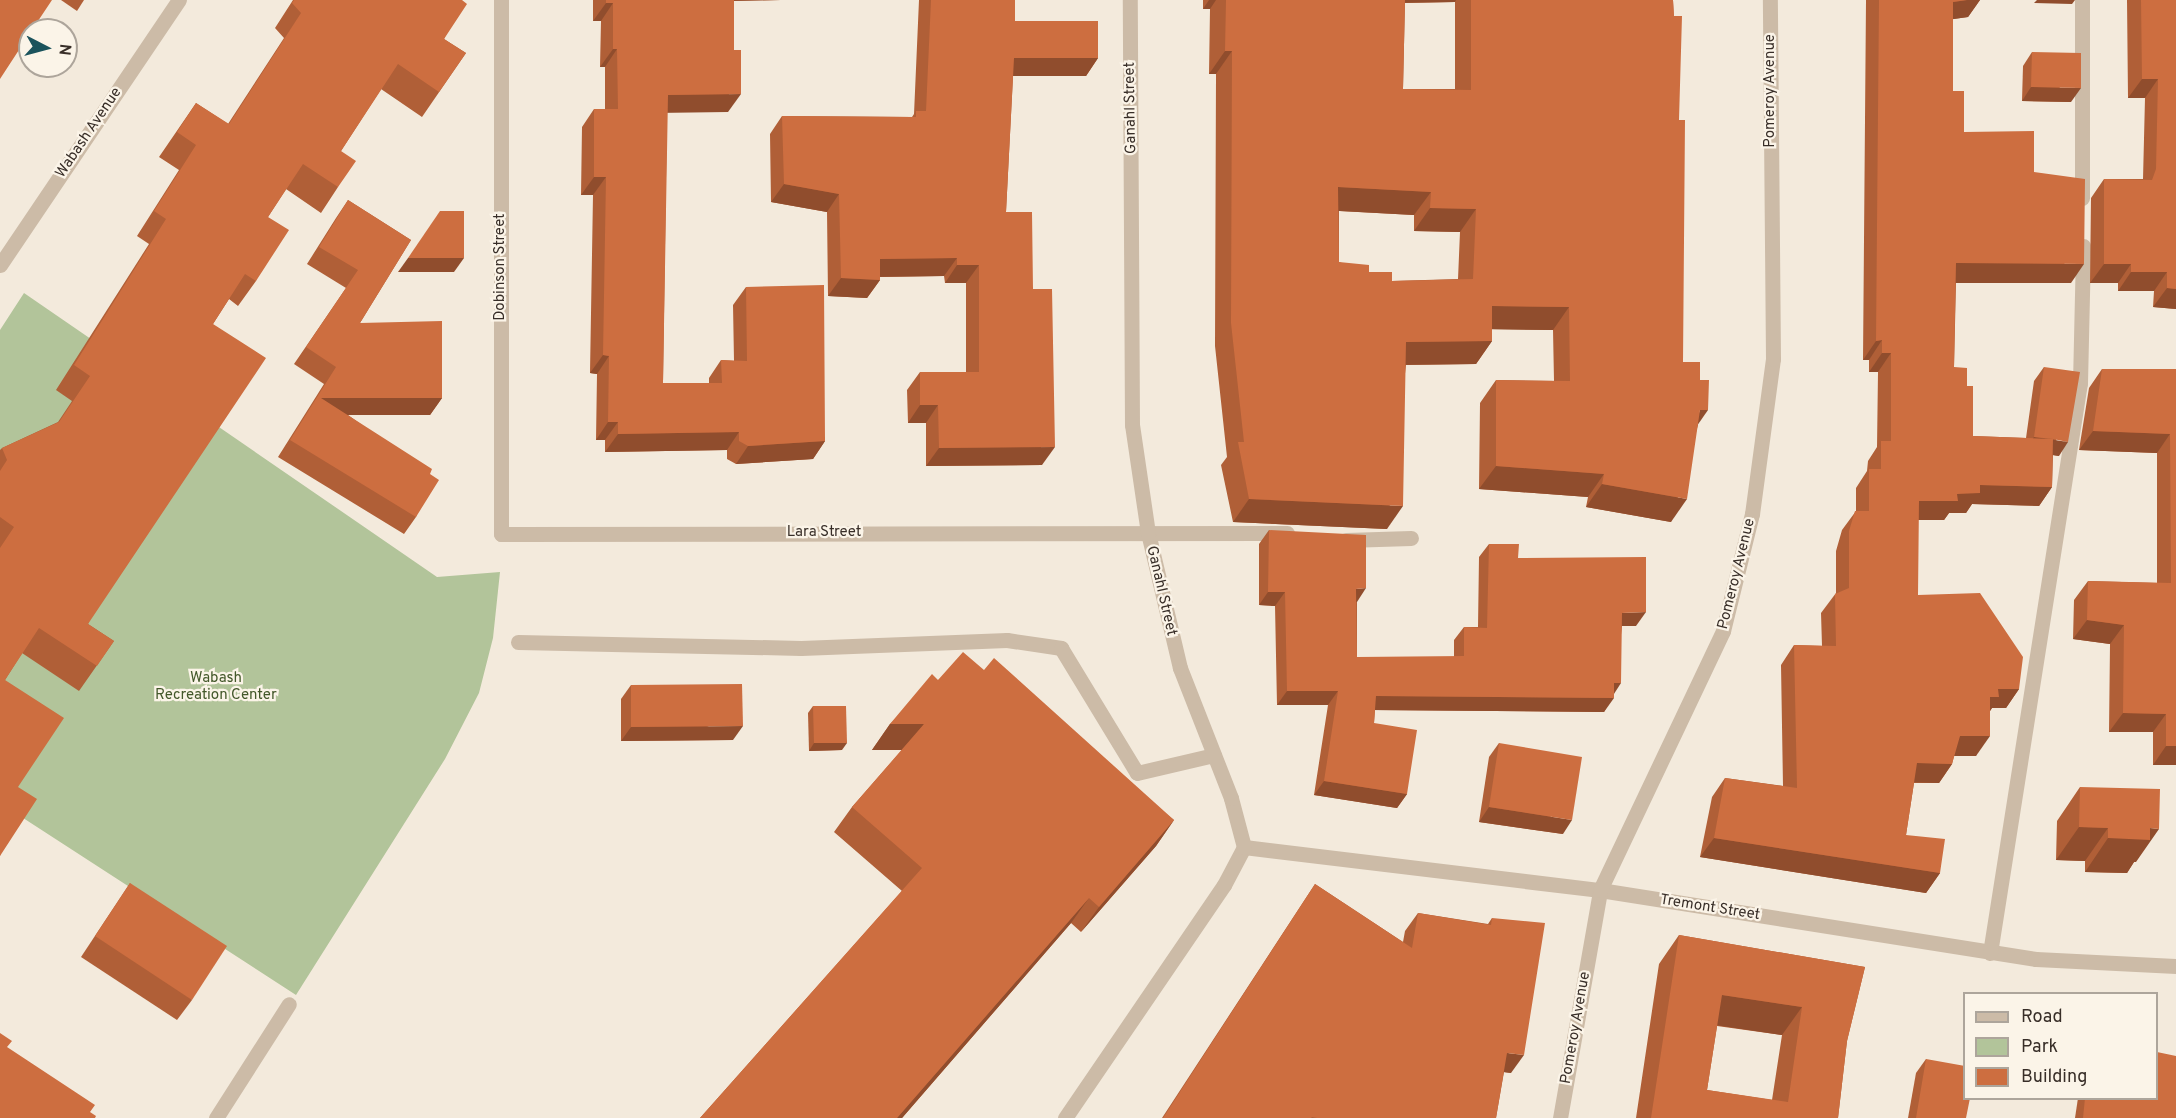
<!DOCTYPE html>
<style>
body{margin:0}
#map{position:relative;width:2176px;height:1118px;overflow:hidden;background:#f3eadc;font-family:Overpass,sans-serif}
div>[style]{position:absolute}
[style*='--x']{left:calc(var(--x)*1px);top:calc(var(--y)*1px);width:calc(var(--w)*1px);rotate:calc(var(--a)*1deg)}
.green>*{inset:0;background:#b2c49a}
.minor>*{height:15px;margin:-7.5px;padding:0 7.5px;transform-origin:7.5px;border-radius:7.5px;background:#ccbba7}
.wall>*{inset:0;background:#b05f37}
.shaded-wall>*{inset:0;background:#904d2d}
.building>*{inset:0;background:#cd6e40}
span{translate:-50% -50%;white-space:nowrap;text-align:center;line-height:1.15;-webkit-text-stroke:4.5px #fbf4e8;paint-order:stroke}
.street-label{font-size:15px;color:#382e28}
.park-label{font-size:15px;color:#43582a}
.legend{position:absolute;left:1963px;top:992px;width:195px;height:108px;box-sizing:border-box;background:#fbf4e8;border:2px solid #ada59b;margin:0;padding:8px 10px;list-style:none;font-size:18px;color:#382e28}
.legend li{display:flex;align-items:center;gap:12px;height:30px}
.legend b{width:30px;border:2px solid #ada59b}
.north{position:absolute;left:18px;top:18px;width:60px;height:60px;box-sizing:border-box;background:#fbf4e8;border:2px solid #ada59b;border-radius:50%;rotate:96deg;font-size:16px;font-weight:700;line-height:24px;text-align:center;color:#382e28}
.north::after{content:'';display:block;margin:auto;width:21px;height:27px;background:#1b535c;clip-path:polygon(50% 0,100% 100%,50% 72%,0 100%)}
</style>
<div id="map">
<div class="green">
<i style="clip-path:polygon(24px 293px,437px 577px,500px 572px,493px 638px,479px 693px,445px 759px,296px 995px,0 803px,0 330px)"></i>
</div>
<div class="minor">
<i style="--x:501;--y:0;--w:534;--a:90"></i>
<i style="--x:501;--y:534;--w:786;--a:-0.07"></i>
<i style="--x:2082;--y:0;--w:198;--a:90"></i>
<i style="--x:0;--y:265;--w:320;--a:-56"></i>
<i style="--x:1346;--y:540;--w:65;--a:-1.8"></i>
<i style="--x:518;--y:642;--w:283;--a:1.2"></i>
<i style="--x:801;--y:648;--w:206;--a:-2.2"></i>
<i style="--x:1007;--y:640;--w:55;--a:8.4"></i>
<i style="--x:1061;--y:648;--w:146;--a:58.7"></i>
<i style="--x:1137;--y:773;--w:79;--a:-13.2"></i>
<i style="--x:1244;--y:847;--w:359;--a:6.9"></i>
<i style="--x:1600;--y:890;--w:441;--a:9"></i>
<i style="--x:2036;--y:959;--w:140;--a:2.9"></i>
<i style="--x:1990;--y:953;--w:577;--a:-81.03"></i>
<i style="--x:2080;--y:383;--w:137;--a:-88.7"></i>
<i style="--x:216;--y:1118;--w:135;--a:-57.4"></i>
<i style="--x:1065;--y:1118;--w:282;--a:-55.7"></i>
<i style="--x:1224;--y:885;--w:43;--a:-62.2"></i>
<i style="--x:1244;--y:847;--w:51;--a:-104.9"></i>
<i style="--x:1231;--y:798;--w:140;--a:-111.4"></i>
<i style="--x:1180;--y:668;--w:139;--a:-103.3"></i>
<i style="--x:1148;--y:533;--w:109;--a:-98.4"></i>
<i style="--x:1132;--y:425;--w:425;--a:-90.3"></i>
<i style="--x:1560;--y:1118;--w:231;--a:-80"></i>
<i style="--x:1600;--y:890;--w:287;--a:-64.6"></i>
<i style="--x:1723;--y:631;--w:121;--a:-76.1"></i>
<i style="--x:1752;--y:514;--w:156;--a:-82.3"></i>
<i style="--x:1773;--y:359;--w:359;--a:-90.5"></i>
</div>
<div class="wall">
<i style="clip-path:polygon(61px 0,84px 0,77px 11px)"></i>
<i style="clip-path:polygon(293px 0,462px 0,444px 39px,466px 53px,422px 117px,381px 89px,341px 151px,338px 187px,321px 213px,286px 189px,268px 217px,256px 281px,238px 306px,229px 299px,213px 324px,88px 624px,114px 641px,79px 691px,22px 653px,5px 680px,18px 787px,0 856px,0 450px,2px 448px,58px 422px,72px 401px,56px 390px,149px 244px,137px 236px,179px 170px,159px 157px,196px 103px,228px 124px,284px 38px,275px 28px)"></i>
<i style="clip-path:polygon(593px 0,781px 0,734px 1px,728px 112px,667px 112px,663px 383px,709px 383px,709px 378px,721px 360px,734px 361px,733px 305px,746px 287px,825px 441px,813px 459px,736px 464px,727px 459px,727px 450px,605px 452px,605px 440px,596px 440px,597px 374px,590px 373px,593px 195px,581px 195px,582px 127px,594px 109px,605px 109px,605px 67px,600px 67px,601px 21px,593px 21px)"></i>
<i style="clip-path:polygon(919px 0,1015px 0,1015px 21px,1098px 58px,1086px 76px,1013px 76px,1006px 212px,1033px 289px,1042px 465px,926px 466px,926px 423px,908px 423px,907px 390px,920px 372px,966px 372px,966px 283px,945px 283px,944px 276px,880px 277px,880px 280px,867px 298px,828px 296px,827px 212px,771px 202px,770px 134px,782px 116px,912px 117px,914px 114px)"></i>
<i style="clip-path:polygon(evenodd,1203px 0,1673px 0,1679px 120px,1683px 362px,1698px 425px,1671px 522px,1586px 507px,1588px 497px,1479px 489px,1480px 403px,1496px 380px,1554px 381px,1553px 330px,1492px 329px,1492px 341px,1476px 364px,1406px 365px,1387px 529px,1233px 522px,1221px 465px,1227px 457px,1215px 346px,1216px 74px,1209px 74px,1210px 9px,1203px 9px,1203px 0,1455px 2px,1455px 89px,1403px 89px,1405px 3px,1455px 2px,1203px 0,1339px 211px,1414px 215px,1414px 231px,1460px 232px,1458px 279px,1392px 281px,1339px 262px,1339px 211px)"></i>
<i style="clip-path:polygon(1866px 0,1980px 0,1968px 17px,1953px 19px,1953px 91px,1964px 132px,2034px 172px,2071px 283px,1956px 283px,1954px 367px,1967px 386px,1973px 436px,2026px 438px,2034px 381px,2044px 367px,2059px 456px,2053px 455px,2052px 487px,2039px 506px,1972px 504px,1966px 513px,1949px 513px,1944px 520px,1918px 520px,1918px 595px,2019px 689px,2006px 708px,1992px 708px,1990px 711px,1976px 756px,1954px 756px,1952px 764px,1939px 783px,1914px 783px,1906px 835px,1940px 873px,1926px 893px,1700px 857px,1712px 797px,1725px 778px,1783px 786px,1781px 665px,1794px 645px,1822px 646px,1821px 613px,1836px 593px,1836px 551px,1842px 530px,1856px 511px,1856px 488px,1867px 471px,1868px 461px,1877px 447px,1878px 372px,1869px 372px,1869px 360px,1863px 360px)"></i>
<i style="clip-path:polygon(2127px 0,2176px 0,2176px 309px,2153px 307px,2154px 291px,2118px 291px,2118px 283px,2090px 283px,2091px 198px,2104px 179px,2143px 179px,2145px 98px,2128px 98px)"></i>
<i style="clip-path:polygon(2032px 52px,2071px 102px,2022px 101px,2023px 66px)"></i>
<i style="clip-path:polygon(348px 200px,411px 240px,360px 323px,442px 398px,430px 415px,348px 415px,430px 474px,416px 517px,404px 534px,278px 457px,324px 384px,294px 364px,346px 288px,307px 264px,336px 218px)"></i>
<i style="clip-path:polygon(2102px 369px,2176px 369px,2176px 765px,2153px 765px,2153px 732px,2109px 732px,2110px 644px,2073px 639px,2074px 600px,2088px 581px,2157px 583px,2157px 453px,2079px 450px,2089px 388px)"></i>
<i style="clip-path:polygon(1269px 530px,1357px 602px,1357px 657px,1454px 657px,1454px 640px,1464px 627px,1478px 627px,1479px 557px,1489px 544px,1518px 558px,1636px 626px,1622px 626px,1614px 694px,1604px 712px,1375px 710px,1374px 723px,1407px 794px,1397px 808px,1314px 795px,1328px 705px,1277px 705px,1275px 606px,1259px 605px,1259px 544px)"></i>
<i style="clip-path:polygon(984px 670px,1174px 820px,1156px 846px,1081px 932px,1071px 923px,902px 1118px,700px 1118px,902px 891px,834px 832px,852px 807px,902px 750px,872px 750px,890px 724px,938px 680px)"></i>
<i style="clip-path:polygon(631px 685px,733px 740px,621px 741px,621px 699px)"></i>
<i style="clip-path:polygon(813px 706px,842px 750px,809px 751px,808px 713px)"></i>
<i style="clip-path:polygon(1499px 743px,1563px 834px,1479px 822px,1489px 757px)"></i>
<i style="clip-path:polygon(2080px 787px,2136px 862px,2134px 862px,2127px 873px,2085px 872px,2085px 861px,2056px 860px,2057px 821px)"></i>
<i style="clip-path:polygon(130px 883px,192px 1000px,177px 1020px,81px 957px)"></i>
<i style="clip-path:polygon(1315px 884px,1403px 942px,1405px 931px,1418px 913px,1488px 924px,1492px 918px,1511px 1073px,1504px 1072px,1496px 1118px,1162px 1118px)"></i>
<i style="clip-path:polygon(evenodd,1679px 935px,1865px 967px,1847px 1041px,1838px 1118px,1636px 1118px,1659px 964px,1679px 935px,1717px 1026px,1782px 1035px,1772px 1100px,1707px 1090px,1717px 1026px)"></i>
<i style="clip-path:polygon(1926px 1059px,1966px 1118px,1908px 1118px,1916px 1073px)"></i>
<i style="clip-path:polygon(2078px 1098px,2157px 1098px,2176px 1118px,2075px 1118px)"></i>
</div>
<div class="shaded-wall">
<i style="clip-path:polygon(722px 0,781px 0,721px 1px)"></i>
<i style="clip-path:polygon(1209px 0,1216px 0,1210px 9px,1203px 9px)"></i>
<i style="clip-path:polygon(1395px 0,1456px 0,1455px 2px,1393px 3px)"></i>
<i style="clip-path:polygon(1967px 0,1980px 0,1968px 17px,1940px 21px,1953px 2px)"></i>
<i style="clip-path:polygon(2037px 0,2075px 0,2072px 4px,2034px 3px)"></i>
<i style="clip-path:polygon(606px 3px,613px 3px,601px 21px,593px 21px)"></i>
<i style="clip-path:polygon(613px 49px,617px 49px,605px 67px,600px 67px)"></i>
<i style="clip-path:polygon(1225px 51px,1232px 51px,1216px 74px,1209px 74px)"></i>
<i style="clip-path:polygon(1014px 58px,1098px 58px,1086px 76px,1002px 76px)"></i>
<i style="clip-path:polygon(2142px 79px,2158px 79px,2145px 98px,2128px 98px)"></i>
<i style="clip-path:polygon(2031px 87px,2081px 88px,2071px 102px,2022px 101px)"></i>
<i style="clip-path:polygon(741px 94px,728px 112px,655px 113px,668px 95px)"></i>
<i style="clip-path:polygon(594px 177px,606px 177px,593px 195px,581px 195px)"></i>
<i style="clip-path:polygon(784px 184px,839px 194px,827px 212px,771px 202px)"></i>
<i style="clip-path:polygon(1338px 187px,1431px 192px,1414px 215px,1322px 210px)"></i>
<i style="clip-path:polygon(1430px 208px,1476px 209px,1460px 232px,1414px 231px)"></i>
<i style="clip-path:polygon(408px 258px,464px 258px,454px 272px,398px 272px)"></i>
<i style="clip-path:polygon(957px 258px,944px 276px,867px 277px,880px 259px)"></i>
<i style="clip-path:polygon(1956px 263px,2084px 264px,2071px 283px,1943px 283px)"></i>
<i style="clip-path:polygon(2104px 264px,2131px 264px,2118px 283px,2090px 283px)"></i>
<i style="clip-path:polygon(957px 265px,979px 265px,966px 283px,945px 283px)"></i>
<i style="clip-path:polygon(2131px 272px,2167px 272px,2154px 291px,2118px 291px)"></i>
<i style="clip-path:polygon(841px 278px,880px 280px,867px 298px,828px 296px)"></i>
<i style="clip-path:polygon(2167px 288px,2176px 289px,2176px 309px,2153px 307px)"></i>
<i style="clip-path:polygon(1492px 306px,1569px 307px,1553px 330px,1475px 329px)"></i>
<i style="clip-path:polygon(1882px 340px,1869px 360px,1863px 360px,1876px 341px)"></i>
<i style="clip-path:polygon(1492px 341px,1476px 364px,1390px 365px,1406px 342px)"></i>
<i style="clip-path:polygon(1882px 353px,1891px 353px,1878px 372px,1869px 372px)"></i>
<i style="clip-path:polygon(603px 355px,609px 356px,597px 374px,590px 373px)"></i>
<i style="clip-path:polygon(321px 398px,442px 398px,430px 415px,309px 415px)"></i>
<i style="clip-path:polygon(920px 405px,938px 405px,926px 423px,908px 423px)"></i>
<i style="clip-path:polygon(1700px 410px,1708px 410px,1692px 433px)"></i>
<i style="clip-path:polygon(608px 422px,618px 422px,605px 440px,596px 440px)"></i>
<i style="clip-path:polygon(2093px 431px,2170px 434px,2157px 453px,2079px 450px)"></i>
<i style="clip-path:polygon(739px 432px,727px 450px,605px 452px,618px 434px)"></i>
<i style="clip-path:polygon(2034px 437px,2068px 442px,2059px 456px,2025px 451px)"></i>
<i style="clip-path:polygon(825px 441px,813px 459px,736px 464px,748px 446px)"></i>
<i style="clip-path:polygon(1055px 447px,1042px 465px,926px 466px,939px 448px)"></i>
<i style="clip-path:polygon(1496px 466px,1604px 474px,1588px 497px,1479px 489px)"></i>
<i style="clip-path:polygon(1602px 484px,1687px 499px,1671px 522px,1586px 507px)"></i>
<i style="clip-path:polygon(1980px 485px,2052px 487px,2039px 506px,1972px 504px,1966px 513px,1949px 513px,1944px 520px,1905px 520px,1919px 501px)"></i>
<i style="clip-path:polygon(1249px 499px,1403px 506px,1387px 529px,1233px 522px)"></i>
<i style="clip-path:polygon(1366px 588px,1357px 602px,1346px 602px,1356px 589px)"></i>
<i style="clip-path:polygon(1268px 592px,1285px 592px,1275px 606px,1259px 605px)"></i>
<i style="clip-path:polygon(1646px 612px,1636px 626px,1613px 626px,1622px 613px)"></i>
<i style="clip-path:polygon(2087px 620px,2124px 625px,2110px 644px,2073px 639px)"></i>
<i style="clip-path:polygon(1614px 683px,1621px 683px,1612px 697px)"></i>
<i style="clip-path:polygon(1998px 689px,2019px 689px,2006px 708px,1992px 708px,1986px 717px,1990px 697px)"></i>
<i style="clip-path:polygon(1287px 691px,1338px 691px,1328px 705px,1277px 705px)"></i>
<i style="clip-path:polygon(1376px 696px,1614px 698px,1604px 712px,1367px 710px)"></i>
<i style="clip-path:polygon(2123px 713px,2166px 714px,2153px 732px,2109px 732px)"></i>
<i style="clip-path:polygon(890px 724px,924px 724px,906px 750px,872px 750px)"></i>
<i style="clip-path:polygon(743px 726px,733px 740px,621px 741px,631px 727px)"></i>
<i style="clip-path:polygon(1960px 736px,1990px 736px,1976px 756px,1946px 756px)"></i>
<i style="clip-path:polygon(814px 743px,847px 743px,842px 750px,809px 751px)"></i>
<i style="clip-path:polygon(2166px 746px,2176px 746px,2176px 765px,2153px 765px)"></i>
<i style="clip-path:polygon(1917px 763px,1952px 764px,1939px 783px,1904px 782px)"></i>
<i style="clip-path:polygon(1324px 781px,1407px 794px,1397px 808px,1314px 795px)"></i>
<i style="clip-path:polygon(1489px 807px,1572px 820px,1563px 834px,1479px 822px)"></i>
<i style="clip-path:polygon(1174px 820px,1156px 846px,1081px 932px,1099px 907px)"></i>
<i style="clip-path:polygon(2079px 827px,2108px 828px,2085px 861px,2056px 860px)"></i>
<i style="clip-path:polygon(2150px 828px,2159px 829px,2136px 862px,2134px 862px,2127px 873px,2085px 872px,2108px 838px)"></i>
<i style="clip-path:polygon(1714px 838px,1940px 873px,1926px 893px,1700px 857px)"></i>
<i style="clip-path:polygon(1089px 898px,1071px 923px,902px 1118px,897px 1118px)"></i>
<i style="clip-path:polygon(1722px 995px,1802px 1007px,1782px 1035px,1702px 1023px)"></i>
<i style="clip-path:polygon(1507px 1053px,1524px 1055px,1511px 1073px,1495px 1071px)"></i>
</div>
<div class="building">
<i style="clip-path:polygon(0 0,52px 0,32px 30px,30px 30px,30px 33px,0 79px)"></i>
<i style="clip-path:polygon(294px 0,462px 0,467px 4px,444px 39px,466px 53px,439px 92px,398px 64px,341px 151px,356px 161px,338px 187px,303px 164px,268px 217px,289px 230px,256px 281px,245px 274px,213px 324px,266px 358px,88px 624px,114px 641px,97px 666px,39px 628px,5px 680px,64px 718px,18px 787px,37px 799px,0 856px,0 548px,14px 527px,0 517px,0 471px,7px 460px,2px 448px,59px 422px,90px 376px,74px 365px,166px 219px,154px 211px,196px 145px,177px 132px,196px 103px,229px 124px,301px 13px,292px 3px)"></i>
<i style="clip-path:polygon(606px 0,734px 0,734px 50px,741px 50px,741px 94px,668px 95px,663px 383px,722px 383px,721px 360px,747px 361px,746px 287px,824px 285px,825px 441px,748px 446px,739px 441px,739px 432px,618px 434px,618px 422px,608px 422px,609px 356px,603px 355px,606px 177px,594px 177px,594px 109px,618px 109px,617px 49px,613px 49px,613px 3px,606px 3px)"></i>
<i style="clip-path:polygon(931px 0,1015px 0,1015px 21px,1098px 21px,1098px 58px,1014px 58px,1006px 212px,1032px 212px,1033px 289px,1052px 289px,1055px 447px,939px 448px,938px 405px,920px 405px,920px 372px,979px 372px,979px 265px,957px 265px,957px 258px,880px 259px,880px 280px,841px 278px,839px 194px,784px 184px,782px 116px,916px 117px,916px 111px,926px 111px)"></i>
<i style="clip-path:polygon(evenodd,1226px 0,1405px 0,1403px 89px,1471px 90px,1471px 0,1673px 0,1674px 16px,1682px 16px,1679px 120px,1685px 120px,1683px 362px,1700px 362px,1700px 380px,1709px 380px,1708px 410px,1700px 410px,1687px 499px,1602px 484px,1604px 474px,1496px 466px,1496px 380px,1570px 381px,1569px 307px,1492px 306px,1492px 341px,1406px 342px,1403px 506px,1249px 499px,1238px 442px,1244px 442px,1231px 323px,1232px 51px,1225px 51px,1226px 0,1338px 187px,1431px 192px,1430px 208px,1476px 209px,1473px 279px,1392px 281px,1392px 272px,1369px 272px,1369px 265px,1339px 262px,1338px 187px)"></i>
<i style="clip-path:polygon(1879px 0,1967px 0,1953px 2px,1953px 91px,1964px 91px,1964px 132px,2034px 131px,2034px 172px,2085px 179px,2084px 264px,1956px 263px,1954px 367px,1967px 368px,1967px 386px,1973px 386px,1973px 436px,2053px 439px,2052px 487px,1980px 485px,1980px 493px,1957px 494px,1958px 501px,1919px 501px,1918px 595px,1980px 593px,2023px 657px,2019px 689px,1998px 689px,1999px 697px,1990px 697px,1990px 736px,1960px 736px,1952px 764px,1917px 763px,1906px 835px,1945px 839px,1940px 873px,1714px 838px,1725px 778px,1797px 788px,1794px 645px,1836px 646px,1835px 594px,1849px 588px,1849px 531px,1855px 511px,1869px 511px,1869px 469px,1881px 469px,1881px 441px,1891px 441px,1891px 353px,1882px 353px,1882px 340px,1876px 341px)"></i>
<i style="clip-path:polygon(2141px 0,2176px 0,2176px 289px,2167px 288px,2167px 272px,2131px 272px,2131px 264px,2104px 264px,2104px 179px,2152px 180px,2156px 169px,2158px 79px,2142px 79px)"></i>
<i style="clip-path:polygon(2032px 52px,2081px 53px,2081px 88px,2031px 87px)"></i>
<i style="clip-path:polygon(348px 200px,411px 240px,360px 323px,442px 321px,442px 398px,321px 398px,432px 469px,430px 474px,439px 480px,416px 517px,290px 440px,336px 367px,306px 347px,358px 270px,319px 247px)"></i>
<i style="clip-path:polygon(440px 211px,464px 211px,464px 258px,408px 258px)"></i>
<i style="clip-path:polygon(2044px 367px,2080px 372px,2068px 442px,2053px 439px,2034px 437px)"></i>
<i style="clip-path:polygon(2102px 369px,2176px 369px,2176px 746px,2166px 746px,2166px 714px,2123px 713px,2124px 625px,2087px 620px,2088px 581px,2171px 583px,2170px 434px,2093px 431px)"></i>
<i style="clip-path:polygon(1269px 530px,1366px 535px,1366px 588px,1356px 589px,1357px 657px,1464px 656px,1464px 627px,1487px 628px,1489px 544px,1519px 544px,1518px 558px,1646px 557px,1646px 612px,1622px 613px,1621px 683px,1614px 683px,1614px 698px,1376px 696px,1374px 723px,1417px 730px,1407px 794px,1324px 781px,1338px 691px,1287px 691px,1285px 592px,1268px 592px)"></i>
<i style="clip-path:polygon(963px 652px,984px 670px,994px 658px,1174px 820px,1099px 907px,1089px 898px,897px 1118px,700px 1118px,922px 868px,852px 807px,924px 724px,890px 724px,932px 674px,938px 680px)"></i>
<i style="clip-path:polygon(742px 684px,743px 726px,631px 727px,631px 685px)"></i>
<i style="clip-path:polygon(813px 706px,846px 706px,847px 743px,814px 743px)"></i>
<i style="clip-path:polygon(1499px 743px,1582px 757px,1572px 820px,1489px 807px)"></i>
<i style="clip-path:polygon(2080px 787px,2160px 789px,2159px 829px,2150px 828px,2150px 840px,2108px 838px,2108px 828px,2079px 827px)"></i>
<i style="clip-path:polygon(130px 883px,227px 946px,192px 1000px,95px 936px)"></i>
<i style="clip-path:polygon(1315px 884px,1412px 948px,1418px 913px,1491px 925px,1492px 918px,1545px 923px,1524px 1055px,1507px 1053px,1496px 1118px,1317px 1118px,1312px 1117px,1311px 1118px,1163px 1118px)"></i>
<i style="clip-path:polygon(evenodd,1679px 935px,1865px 967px,1847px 1041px,1838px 1118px,1651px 1118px,1679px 935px,1722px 995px,1802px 1007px,1788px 1102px,1707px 1090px,1722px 995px)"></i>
<i style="clip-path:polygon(0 1033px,12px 1041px,7px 1047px,95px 1105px,90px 1112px,96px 1116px,95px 1118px,0 1118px)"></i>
<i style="clip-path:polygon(2157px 1052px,2176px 1056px,2176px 1118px,2083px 1118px,2085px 1098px,2157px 1098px)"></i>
<i style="clip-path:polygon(1926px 1059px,1965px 1066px,1965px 1098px,1970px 1098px,1966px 1118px,1916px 1118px)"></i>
</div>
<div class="street-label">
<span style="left:1771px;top:91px;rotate:-90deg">Pomeroy Avenue</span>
<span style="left:1131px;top:108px;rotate:-91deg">Ganahl Street</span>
<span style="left:89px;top:133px;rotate:-56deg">Wabash Avenue</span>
<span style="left:501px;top:267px;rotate:-90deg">Dobinson Street</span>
<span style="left:824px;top:533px">Lara Street</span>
<span style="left:1737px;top:574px;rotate:-76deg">Pomeroy Avenue</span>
<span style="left:1161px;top:591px;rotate:77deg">Ganahl Street</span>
<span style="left:1710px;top:908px;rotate:9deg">Tremont Street</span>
<span style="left:1576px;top:1028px;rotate:-80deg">Pomeroy Avenue</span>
</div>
<div class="park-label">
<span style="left:216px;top:687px">Wabash<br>Recreation Center</span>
</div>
<ul class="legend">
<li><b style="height:8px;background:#ccbba7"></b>Road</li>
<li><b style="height:16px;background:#b2c49a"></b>Park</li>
<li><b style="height:16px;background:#cd6e40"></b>Building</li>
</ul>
<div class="north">N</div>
</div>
